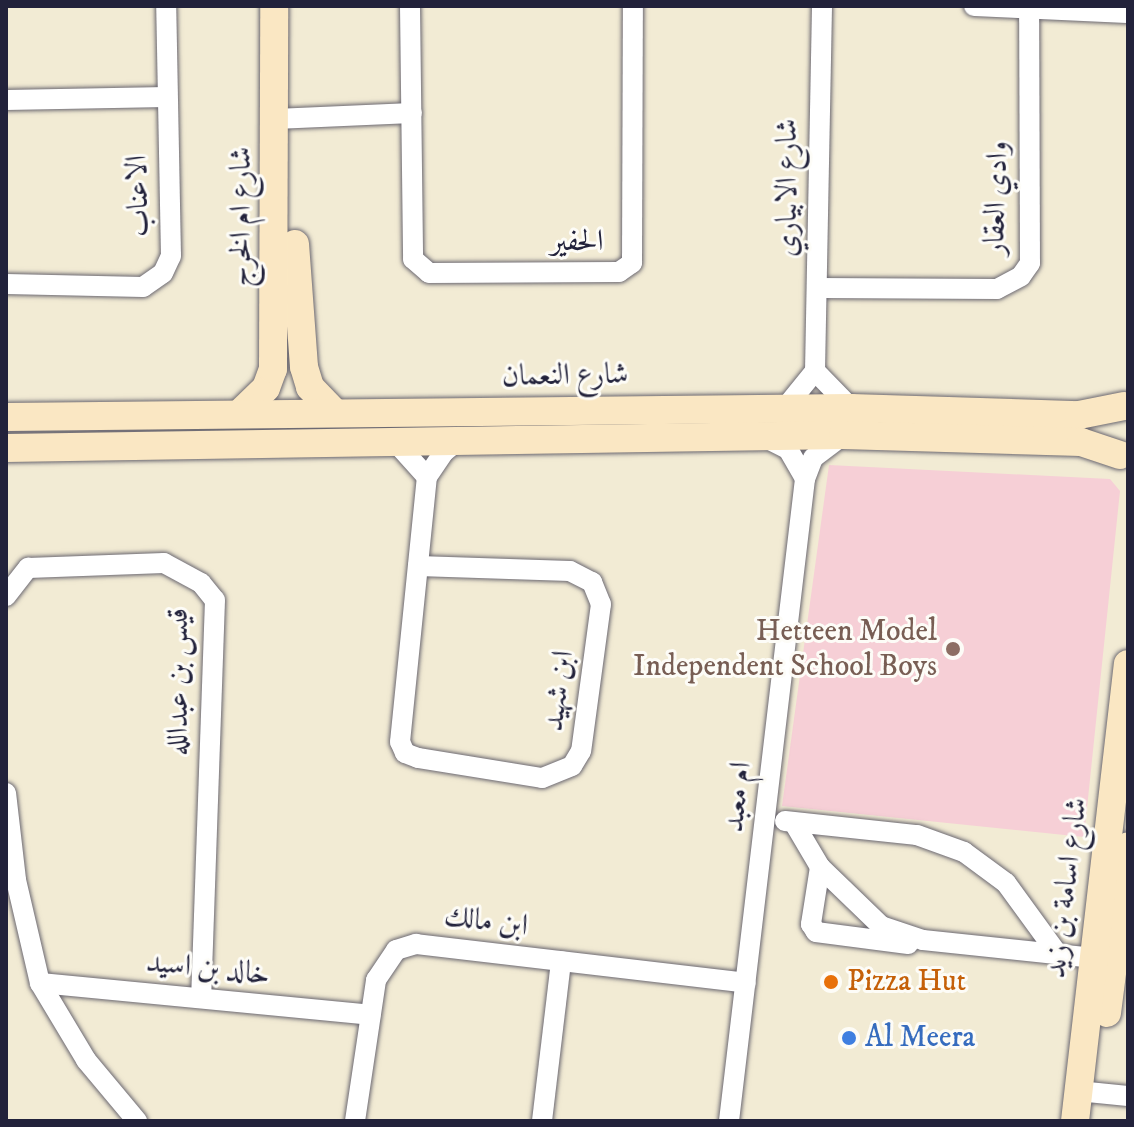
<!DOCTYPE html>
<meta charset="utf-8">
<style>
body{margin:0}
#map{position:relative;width:1134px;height:1127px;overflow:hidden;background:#f2ebd4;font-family:"IM FELL DW Pica",Amiri,serif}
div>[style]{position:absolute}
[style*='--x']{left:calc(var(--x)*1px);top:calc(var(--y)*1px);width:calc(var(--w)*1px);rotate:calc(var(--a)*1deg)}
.built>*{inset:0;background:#f6cfd6}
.roads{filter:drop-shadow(0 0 2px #6b6871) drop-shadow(0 0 2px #6b6871)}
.street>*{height:20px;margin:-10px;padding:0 10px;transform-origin:10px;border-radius:10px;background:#fff}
.secondary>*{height:28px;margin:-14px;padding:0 14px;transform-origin:14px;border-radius:14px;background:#fae7c3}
.dots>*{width:22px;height:22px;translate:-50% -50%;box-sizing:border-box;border:4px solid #fdfcf7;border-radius:50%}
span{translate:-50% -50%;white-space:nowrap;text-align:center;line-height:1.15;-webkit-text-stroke:6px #fdfcf7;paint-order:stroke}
.street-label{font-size:30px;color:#22223b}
.education-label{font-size:30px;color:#785e54}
.right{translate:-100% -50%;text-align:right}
.food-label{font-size:30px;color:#c56008}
.left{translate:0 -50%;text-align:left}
.shop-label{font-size:30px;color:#366cbe}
.frame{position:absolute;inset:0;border:8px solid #22223b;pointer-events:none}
</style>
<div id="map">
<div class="built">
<i style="clip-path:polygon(829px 465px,1110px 479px,1120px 491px,1084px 837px,782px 806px)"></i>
</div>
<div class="roads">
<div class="street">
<i style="--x:410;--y:6;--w:253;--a:89.3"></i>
<i style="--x:413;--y:259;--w:21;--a:41"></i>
<i style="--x:429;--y:273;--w:190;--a:-0.3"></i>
<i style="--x:619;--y:272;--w:16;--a:-35"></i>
<i style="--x:632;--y:263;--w:257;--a:-89.8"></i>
<i style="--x:974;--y:6;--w:154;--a:2.6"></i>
<i style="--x:6;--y:100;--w:161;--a:-1.1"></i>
<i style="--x:275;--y:119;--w:137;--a:-2.5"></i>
<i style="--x:6;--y:284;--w:137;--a:1.3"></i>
<i style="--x:143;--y:287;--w:24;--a:-35"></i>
<i style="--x:163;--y:273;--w:19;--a:-65"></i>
<i style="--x:171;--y:256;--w:250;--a:-91.1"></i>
<i style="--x:818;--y:288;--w:179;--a:0.3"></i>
<i style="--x:997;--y:289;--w:27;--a:-28"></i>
<i style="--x:1021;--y:276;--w:16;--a:-55"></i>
<i style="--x:1030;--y:263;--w:252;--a:-90.2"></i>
<i style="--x:815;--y:371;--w:52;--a:45.8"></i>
<i style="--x:785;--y:408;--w:48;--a:-51"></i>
<i style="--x:815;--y:371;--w:365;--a:-88.9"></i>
<i style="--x:766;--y:438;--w:25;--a:27"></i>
<i style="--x:788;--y:449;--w:34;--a:60"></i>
<i style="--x:387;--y:443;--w:14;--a:17"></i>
<i style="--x:400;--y:447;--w:40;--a:48"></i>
<i style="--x:418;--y:566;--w:152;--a:1.9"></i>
<i style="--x:570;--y:571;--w:25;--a:27"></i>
<i style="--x:592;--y:582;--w:24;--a:68"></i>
<i style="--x:601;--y:604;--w:148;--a:97.7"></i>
<i style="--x:581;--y:751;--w:17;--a:121"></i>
<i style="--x:572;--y:766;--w:32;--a:158"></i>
<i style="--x:542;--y:778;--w:126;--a:-170.8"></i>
<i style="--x:418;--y:758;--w:14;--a:-159"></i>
<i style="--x:405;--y:753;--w:12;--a:-114"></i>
<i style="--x:400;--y:742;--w:266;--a:-84.2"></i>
<i style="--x:427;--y:477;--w:30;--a:-56"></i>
<i style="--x:444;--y:452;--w:19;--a:-39"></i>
<i style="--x:6;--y:596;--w:36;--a:-52"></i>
<i style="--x:28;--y:568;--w:136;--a:-2.1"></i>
<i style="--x:164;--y:563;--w:42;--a:28.4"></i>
<i style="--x:201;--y:583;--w:22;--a:51"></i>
<i style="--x:215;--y:600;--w:398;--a:92"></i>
<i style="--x:6;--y:793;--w:88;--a:83.4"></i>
<i style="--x:16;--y:880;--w:106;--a:76.9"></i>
<i style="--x:40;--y:983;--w:90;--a:59.1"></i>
<i style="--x:86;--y:1060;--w:80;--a:50.1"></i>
<i style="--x:785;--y:821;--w:133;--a:6.1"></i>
<i style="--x:917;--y:835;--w:50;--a:19.9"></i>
<i style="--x:964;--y:852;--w:52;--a:36.4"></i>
<i style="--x:1006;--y:883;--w:87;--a:53.9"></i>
<i style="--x:794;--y:823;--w:51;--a:59.4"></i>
<i style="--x:820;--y:867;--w:85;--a:44"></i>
<i style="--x:881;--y:926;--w:44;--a:18.4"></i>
<i style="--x:923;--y:940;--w:172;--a:6"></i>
<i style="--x:820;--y:867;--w:58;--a:99"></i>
<i style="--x:811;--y:924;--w:9;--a:58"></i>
<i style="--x:816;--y:932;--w:93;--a:7.4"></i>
<i style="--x:40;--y:983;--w:332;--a:5.5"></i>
<i style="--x:1078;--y:1091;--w:50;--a:5.7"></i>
<i style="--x:355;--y:1121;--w:143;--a:-81.5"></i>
<i style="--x:376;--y:980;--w:36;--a:-56"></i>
<i style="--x:396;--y:950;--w:21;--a:-17"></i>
<i style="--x:416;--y:944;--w:332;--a:6.7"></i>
<i style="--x:542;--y:1121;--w:161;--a:-83.2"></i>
<i style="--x:729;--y:1121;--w:646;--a:-83.25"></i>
<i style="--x:805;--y:479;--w:22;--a:-69"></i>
<i style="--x:813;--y:458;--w:38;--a:-37"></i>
</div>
<div class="secondary">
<i style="--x:295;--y:244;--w:123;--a:85.8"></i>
<i style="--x:304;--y:367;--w:21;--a:73"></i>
<i style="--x:310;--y:387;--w:35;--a:46"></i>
<i style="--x:239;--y:414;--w:37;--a:-44"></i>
<i style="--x:266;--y:388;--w:20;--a:-70"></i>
<i style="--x:273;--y:369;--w:363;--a:-89.8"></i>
<i style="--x:6;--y:417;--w:845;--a:-0.61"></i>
<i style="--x:851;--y:408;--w:228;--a:1.8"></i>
<i style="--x:1079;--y:415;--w:46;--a:-11.3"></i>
<i style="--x:6;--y:448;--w:837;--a:-0.89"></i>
<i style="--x:843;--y:435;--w:238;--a:1.7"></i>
<i style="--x:1081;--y:442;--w:41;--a:18.4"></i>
<i style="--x:1107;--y:1013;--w:168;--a:-82.8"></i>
<i style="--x:1075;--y:1121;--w:460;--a:-83.4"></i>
</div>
</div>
<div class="dots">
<i style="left:953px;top:649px;background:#8d6e63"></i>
<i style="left:831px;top:982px;background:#e8710a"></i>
<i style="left:849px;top:1038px;background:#3f7fe0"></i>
</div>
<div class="street-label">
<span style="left:788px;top:188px;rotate:-90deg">شارع الابياري</span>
<span style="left:139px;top:196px;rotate:-92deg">الاعناب</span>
<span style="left:997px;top:198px;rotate:-88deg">وادي العقار</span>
<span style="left:242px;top:217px;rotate:-90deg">شارع ام الخرج</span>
<span style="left:577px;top:242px">الحفير</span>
<span style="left:565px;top:376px;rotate:-1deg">شارع النعمان</span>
<span style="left:179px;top:682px;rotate:-90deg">قيس بن عبدالله</span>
<span style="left:559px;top:691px;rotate:-82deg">ابن شهيد</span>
<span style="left:738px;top:797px;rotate:-83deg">ام معبد</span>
<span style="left:1067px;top:888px;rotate:-83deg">شارع اسامة بن زيد</span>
<span style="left:486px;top:922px;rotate:7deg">ابن مالك</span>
<span style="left:208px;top:969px;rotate:6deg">خالد بن اسيد</span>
</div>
<div class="education-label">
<span class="right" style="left:937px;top:649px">Hetteen Model<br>Independent School Boys</span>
</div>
<div class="food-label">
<span class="left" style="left:847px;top:982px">Pizza Hut</span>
</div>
<div class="shop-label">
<span class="left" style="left:865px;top:1038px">Al Meera</span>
</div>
<div class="frame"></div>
</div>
